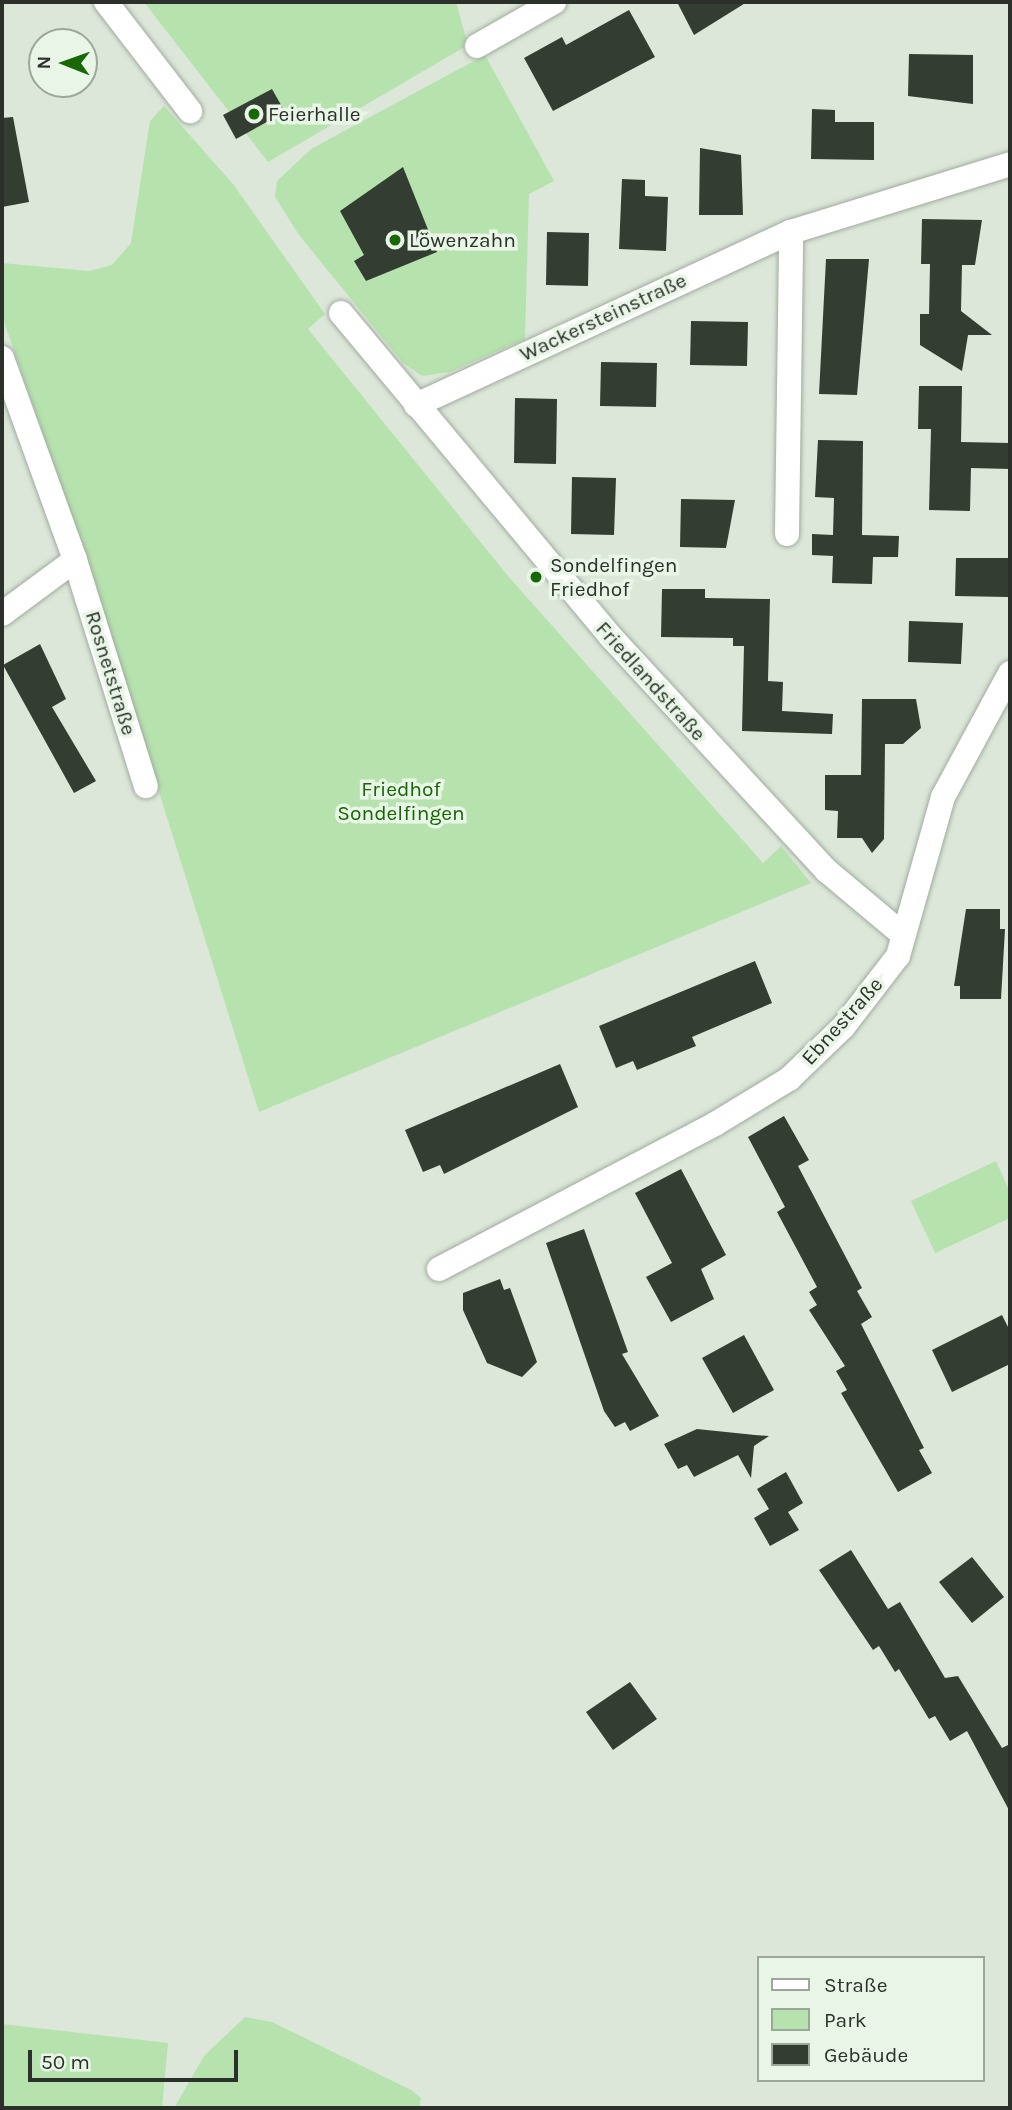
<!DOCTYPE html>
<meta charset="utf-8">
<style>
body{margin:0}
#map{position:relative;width:1012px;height:2110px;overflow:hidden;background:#dce7da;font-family:Karla,sans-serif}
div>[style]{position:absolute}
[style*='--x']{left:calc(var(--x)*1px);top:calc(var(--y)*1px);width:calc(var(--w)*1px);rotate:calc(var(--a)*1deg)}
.green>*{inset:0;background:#b6e2ae}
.building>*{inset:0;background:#333d32}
.roads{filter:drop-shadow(0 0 2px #a0ab9e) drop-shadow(0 0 2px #a0ab9e)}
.street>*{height:24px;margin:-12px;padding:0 12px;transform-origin:12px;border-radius:12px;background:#fff}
.dots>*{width:19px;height:19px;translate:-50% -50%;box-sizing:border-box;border:4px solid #e9f5e7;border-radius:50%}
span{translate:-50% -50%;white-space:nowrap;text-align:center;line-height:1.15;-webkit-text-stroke:7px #e9f5e7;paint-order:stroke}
.poi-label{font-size:21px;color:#2b302a}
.left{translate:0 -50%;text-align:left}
.street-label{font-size:21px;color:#2b302a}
.park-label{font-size:21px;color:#146801}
.frame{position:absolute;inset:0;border:4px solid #2b302a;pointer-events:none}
.legend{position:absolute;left:757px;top:1956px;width:228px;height:126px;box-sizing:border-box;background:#e9f5e7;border:2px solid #9da69b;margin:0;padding:9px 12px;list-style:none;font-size:21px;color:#2b302a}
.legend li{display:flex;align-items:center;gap:14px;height:35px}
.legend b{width:35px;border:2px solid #9da69b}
.north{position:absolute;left:28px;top:28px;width:70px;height:70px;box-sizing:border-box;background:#e9f5e7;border:2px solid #9da69b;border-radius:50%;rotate:271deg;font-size:19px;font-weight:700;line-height:28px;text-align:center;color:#2b302a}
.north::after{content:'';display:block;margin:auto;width:24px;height:32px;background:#186808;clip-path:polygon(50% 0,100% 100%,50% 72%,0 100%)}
.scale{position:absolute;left:28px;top:2050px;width:210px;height:32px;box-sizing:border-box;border:4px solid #2b302a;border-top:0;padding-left:9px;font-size:21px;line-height:24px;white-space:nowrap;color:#2b302a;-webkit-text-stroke:5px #e9f5e7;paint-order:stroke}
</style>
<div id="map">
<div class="green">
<i style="clip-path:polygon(144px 2px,456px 2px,468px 45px,268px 162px)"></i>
<i style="clip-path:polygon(485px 55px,554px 181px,529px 194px,525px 339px,450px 372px,422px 376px,403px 363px,299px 235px,275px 197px,277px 181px,311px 149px)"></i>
<i style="clip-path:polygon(164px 106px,233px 184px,325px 314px,308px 329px,508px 576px,763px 863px,781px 846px,811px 883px,259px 1112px,85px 555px,2px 316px,2px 263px,89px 271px,112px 265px,131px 243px,150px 121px)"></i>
<i style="clip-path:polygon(996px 1161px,1010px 1192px,1010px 1218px,935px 1253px,911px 1201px)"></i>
<i style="clip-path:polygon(245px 2017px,272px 2022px,411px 2090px,421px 2098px,419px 2108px,174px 2108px,204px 2056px)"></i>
<i style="clip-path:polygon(2px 2024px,168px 2043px,162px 2108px,2px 2108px)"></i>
</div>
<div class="building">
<i style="clip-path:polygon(677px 2px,747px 2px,694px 35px)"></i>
<i style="clip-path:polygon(629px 10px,655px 57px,553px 111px,524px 58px,562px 37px,566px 45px)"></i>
<i style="clip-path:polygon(909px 54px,973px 55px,973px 104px,908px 96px)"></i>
<i style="clip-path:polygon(272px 89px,285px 112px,236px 139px,223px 115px)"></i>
<i style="clip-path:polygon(812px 109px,835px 110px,835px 122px,874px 122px,874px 160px,811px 159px)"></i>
<i style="clip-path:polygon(13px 117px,29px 202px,2px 207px,2px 118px)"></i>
<i style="clip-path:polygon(700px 148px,741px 155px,743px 215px,699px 215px)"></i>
<i style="clip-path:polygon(403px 167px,437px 252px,366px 281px,354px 261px,364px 255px,340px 211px)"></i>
<i style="clip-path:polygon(622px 179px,645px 180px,645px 196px,668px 197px,666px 251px,619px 249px)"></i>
<i style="clip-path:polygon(922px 219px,982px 220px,975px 265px,962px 265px,961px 311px,992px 335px,968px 335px,962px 371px,920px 345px,920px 314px,929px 314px,930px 264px,921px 264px)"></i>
<i style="clip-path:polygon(547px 232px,589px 233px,588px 286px,546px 285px)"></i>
<i style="clip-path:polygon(826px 259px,869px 259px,857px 395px,819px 394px)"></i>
<i style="clip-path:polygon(691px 321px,748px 322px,747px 366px,690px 365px)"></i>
<i style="clip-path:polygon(601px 362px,657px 363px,656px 407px,600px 406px)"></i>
<i style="clip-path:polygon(919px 386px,962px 386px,961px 442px,1010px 443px,1010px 469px,971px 468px,970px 511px,929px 510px,931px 429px,918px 429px)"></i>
<i style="clip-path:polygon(515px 398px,557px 399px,556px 464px,514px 463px)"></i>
<i style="clip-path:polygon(818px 440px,863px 441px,862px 535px,899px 536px,898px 557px,873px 557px,872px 584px,832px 583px,833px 556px,812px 555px,812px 534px,833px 535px,834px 498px,815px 497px)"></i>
<i style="clip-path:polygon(572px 477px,616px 478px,614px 535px,571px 534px)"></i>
<i style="clip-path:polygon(681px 499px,735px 500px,726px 548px,680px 547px)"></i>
<i style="clip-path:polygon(956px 558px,1008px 558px,1008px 597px,955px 596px)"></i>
<i style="clip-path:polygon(662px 589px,705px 589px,705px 598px,770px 599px,768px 681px,783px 682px,782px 711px,833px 714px,832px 734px,742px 731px,744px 646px,733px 646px,733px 638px,661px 637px)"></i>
<i style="clip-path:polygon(909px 621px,963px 623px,961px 664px,908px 662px)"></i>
<i style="clip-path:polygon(40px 644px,66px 699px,52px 707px,96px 781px,74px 793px,3px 665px)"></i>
<i style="clip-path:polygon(862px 699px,916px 699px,921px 728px,903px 744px,885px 744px,884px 839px,872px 853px,862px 838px,837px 838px,838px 811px,825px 810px,825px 775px,861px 775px)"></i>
<i style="clip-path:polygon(966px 909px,1000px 909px,1000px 929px,1005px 929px,1001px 999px,960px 999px,960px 986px,954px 986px)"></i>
<i style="clip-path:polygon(755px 961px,772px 1003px,692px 1037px,696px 1046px,637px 1070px,633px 1061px,616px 1068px,599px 1026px)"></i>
<i style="clip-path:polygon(560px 1064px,578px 1107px,444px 1174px,440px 1165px,423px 1172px,405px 1130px)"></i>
<i style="clip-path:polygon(784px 1116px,809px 1160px,798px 1166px,862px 1288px,857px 1291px,872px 1317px,861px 1324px,924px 1448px,919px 1450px,932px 1473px,898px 1492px,841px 1393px,847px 1390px,836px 1371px,845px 1366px,809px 1310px,817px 1305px,809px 1292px,817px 1287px,777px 1212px,785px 1207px,748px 1137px)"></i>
<i style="clip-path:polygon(681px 1169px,726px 1255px,701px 1269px,714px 1299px,671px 1322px,646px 1277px,672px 1263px,635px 1193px)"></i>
<i style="clip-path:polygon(584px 1229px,628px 1352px,622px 1354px,659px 1416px,630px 1431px,625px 1422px,615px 1427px,604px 1411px,546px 1243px)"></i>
<i style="clip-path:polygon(500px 1279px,504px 1290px,510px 1288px,537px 1362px,522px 1377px,487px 1363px,463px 1310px,463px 1293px)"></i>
<i style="clip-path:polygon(1002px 1315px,1010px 1331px,1010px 1364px,952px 1392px,932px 1350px)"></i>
<i style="clip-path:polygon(744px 1335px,774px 1390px,733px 1413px,702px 1358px)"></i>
<i style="clip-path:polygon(697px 1429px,755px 1435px,769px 1436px,754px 1446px,751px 1478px,738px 1455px,694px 1477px,687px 1465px,678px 1469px,664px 1444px)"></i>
<i style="clip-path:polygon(786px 1472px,803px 1503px,788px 1512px,799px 1530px,770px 1546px,754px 1518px,769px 1509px,757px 1489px)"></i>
<i style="clip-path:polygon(851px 1550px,888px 1609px,900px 1602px,945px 1678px,958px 1676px,1002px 1748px,1010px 1744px,1010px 1812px,967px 1731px,950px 1741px,935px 1716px,929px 1719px,899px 1669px,895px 1672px,879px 1646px,873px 1650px,819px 1570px)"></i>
<i style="clip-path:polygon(972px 1557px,1004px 1597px,972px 1623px,939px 1582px)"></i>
<i style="clip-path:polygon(630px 1682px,657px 1719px,613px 1750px,586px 1712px)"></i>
</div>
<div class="roads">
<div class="street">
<i style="--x:106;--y:2;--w:138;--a:52.4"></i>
<i style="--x:477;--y:46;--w:89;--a:-29.7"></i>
<i style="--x:341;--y:313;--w:422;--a:50.2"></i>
<i style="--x:611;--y:637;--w:318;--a:47.3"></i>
<i style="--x:827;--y:871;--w:97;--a:40"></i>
<i style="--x:2;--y:358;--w:215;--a:70.1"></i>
<i style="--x:416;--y:405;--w:413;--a:-24.8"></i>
<i style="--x:791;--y:232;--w:229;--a:-17.2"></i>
<i style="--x:787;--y:534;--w:302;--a:-89.2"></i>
<i style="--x:2;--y:614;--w:91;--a:-36.5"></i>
<i style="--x:75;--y:560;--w:237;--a:72.6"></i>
<i style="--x:439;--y:1269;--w:312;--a:-27.7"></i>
<i style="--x:715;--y:1124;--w:87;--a:-31.3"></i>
<i style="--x:789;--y:1079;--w:76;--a:-43.9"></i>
<i style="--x:844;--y:1026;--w:88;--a:-52.4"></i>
<i style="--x:898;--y:956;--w:165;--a:-74.2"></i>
<i style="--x:943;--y:797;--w:141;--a:-61.6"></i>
</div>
</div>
<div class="dots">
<i style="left:254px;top:114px;background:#186808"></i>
<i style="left:395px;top:240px;background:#186808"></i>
<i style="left:536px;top:577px;background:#186808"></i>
</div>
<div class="poi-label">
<span class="left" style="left:268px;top:114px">Feierhalle</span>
<span class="left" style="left:409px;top:240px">Löwenzahn</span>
<span class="left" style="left:550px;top:577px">Sondelfingen<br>Friedhof</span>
</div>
<div class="street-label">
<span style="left:603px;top:317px;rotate:-25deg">Wackersteinstraße</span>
<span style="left:111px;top:673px;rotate:73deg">Rosnetstraße</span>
<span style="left:651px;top:681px;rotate:48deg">Friedlandstraße</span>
<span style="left:842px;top:1021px;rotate:-48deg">Ebnestraße</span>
</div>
<div class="park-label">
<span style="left:401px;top:801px">Friedhof<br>Sondelfingen</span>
</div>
<div class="frame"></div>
<ul class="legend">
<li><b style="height:9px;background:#fff"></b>Straße</li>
<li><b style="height:19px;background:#b6e2ae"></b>Park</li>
<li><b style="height:19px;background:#333d32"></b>Gebäude</li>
</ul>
<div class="north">N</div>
<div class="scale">50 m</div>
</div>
